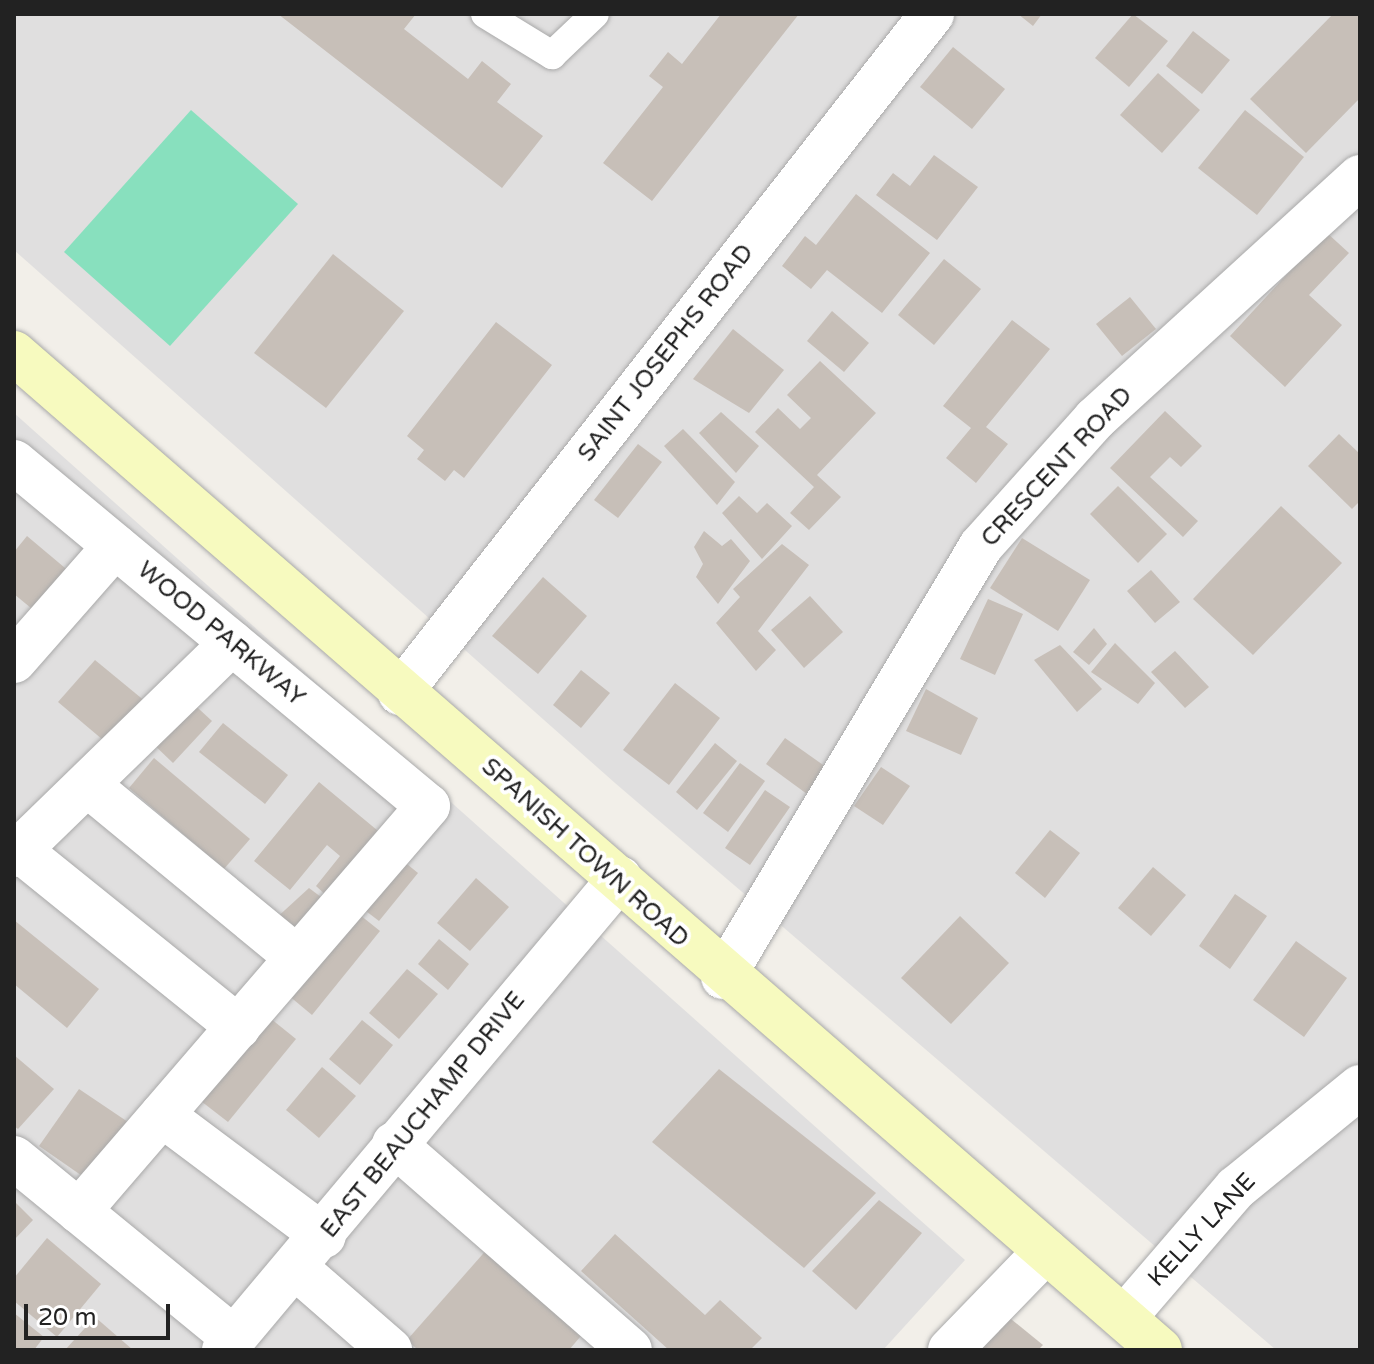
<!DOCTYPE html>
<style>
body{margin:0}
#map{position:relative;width:1374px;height:1364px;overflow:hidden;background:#f2efe9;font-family:"Varela Round",sans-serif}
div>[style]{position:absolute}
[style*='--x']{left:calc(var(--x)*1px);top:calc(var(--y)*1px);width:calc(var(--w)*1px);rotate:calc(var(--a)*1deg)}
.residential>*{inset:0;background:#e0dfdf}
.pitch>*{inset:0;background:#88e0be}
.building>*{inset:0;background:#c7bfb8}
.roads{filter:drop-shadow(0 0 2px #a9a9a9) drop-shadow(0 0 2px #a9a9a9)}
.service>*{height:28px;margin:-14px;padding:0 14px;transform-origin:14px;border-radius:14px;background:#fff}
.minor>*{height:44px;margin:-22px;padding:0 22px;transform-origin:22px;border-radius:22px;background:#fff}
.secondary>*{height:44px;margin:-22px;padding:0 22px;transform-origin:22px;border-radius:22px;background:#f7fabf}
span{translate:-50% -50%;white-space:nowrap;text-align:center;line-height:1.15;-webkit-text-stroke:8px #fff;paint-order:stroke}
.street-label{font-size:24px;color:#222}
.frame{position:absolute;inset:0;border:16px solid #222;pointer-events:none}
.scale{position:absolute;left:24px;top:1304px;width:146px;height:36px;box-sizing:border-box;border:4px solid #222;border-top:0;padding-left:10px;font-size:24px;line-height:28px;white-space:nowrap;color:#222;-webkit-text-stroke:6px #fff;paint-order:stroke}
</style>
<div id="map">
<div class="residential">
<i style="clip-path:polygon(14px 14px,1360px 14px,1360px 1350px,1276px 1350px,615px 783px,14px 250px)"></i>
<i style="clip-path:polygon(14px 413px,965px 1260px,883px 1350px,14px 1350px)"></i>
</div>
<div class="pitch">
<i style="clip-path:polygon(191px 110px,298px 204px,170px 346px,64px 252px)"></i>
</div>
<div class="building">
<i style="clip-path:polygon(278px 14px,416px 14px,404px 29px,468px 79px,482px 61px,511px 84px,497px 102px,543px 136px,502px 188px)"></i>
<i style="clip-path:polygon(721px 14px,799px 14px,652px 201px,603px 163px,663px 87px,649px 76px,668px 52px,682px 64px)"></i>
<i style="clip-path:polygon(1018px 14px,1042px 14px,1033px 26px)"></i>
<i style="clip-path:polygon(1133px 14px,1168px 41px,1129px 87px,1095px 58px)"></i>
<i style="clip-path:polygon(1333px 14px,1360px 14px,1360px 98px,1306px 153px,1250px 99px)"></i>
<i style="clip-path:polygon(1193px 31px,1230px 60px,1202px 94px,1166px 66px)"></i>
<i style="clip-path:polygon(953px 47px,1005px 89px,972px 129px,920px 87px)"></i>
<i style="clip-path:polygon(1158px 73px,1200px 110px,1162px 153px,1120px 115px)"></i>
<i style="clip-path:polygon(1245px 110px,1304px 157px,1257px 215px,1198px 168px)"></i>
<i style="clip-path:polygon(934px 155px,978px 187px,937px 240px,876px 195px,893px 173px,910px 186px)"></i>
<i style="clip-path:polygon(856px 194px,930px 253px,882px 313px,827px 270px,811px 289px,782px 266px,805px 236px,816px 245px)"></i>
<i style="clip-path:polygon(1326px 232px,1349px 253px,1309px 295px,1342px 325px,1285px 387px,1230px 336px)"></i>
<i style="clip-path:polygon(333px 254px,404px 311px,326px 408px,254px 353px)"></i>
<i style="clip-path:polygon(944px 259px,981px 289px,934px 345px,898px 315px)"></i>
<i style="clip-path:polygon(1130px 297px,1156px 329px,1122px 356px,1096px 324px)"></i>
<i style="clip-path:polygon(832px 311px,869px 343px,844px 372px,807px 341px)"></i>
<i style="clip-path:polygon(1012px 320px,1050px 349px,986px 427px,1008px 444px,976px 483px,946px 458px,971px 428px,943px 406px)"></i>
<i style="clip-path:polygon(496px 322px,552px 365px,464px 478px,454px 470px,445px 481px,417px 459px,424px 450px,407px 436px)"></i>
<i style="clip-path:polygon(733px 329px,784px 370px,749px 413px,693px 379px)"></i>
<i style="clip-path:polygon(820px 361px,876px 413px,817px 475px,841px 497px,809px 530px,790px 513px,814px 487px,755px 432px,778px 408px,800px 429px,811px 418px,787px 395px)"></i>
<i style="clip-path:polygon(1165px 411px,1202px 446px,1181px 467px,1170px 457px,1150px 477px,1198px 521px,1183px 537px,1110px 468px)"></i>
<i style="clip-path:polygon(721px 412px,759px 446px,736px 473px,699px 433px)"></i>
<i style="clip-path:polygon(683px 429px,735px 482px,717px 505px,664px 446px)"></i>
<i style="clip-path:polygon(1339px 434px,1360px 454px,1360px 501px,1352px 509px,1308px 466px)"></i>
<i style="clip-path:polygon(638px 444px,662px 462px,618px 518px,594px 500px)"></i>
<i style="clip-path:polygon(1118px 486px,1167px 534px,1138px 563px,1090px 514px)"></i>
<i style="clip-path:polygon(739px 496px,757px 513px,767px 503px,792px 526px,762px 559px,722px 513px)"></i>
<i style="clip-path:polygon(1281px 506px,1342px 563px,1253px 655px,1193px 599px)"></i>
<i style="clip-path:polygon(704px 531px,722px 546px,731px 539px,750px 561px,718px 604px,696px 577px,703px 564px,694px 547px)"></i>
<i style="clip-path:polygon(27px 536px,71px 573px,37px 613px,14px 594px,14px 552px)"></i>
<i style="clip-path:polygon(1022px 538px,1090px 580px,1058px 631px,990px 588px)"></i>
<i style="clip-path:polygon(782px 544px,809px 565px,758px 631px,776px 650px,756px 671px,716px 623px,740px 597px,733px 589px)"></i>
<i style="clip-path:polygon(1151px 570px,1180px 602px,1155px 623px,1127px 591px)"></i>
<i style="clip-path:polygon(543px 577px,587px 616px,538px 674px,492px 636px)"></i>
<i style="clip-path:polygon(810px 596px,843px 632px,804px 668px,771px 630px)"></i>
<i style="clip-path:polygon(988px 599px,1023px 614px,995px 675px,960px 659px)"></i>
<i style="clip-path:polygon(1094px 628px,1107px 644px,1089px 665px,1073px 652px)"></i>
<i style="clip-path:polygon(1115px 643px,1155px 683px,1138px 704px,1091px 672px)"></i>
<i style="clip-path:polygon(1060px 645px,1102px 689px,1077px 712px,1034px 660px)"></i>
<i style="clip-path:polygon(1175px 651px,1209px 687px,1185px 708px,1151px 672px)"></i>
<i style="clip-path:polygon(95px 660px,146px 702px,109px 745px,58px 702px)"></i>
<i style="clip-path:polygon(581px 670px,610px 693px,581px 728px,553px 705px)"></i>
<i style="clip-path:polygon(675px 683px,720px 718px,669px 785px,623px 750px)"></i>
<i style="clip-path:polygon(926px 689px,978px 718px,961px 755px,906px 731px)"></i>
<i style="clip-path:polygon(186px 697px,212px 721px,173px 763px,148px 739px)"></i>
<i style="clip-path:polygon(223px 723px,288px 775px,265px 804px,199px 752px)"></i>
<i style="clip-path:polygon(785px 738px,826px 767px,807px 794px,766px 764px)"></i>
<i style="clip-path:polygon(715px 743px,737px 761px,697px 810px,676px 792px)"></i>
<i style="clip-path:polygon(154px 758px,250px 839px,224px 869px,129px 788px)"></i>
<i style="clip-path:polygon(740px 763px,765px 781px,728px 832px,703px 813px)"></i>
<i style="clip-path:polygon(881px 767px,910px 786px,883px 825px,854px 806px)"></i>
<i style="clip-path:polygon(319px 782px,383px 835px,329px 898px,316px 886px,340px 856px,327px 845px,290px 890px,254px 861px)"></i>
<i style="clip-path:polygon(765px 790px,790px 807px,750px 865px,725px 848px)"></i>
<i style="clip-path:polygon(1050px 830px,1080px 853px,1045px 898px,1015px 873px)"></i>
<i style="clip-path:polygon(397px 856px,418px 873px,379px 921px,358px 905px)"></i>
<i style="clip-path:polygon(1153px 867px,1186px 895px,1151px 936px,1118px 908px)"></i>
<i style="clip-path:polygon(476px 878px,509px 907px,470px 951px,437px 923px)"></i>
<i style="clip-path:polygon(309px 888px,325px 900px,295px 938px,273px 921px)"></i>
<i style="clip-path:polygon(1235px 894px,1267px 916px,1230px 969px,1199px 946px)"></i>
<i style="clip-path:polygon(350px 907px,380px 931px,312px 1015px,282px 990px)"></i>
<i style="clip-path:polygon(960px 916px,1009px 963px,951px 1024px,901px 978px)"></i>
<i style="clip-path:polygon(14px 920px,99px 989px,67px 1028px,14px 984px)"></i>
<i style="clip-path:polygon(439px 939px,469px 964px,448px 990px,418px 964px)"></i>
<i style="clip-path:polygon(1296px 941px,1347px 978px,1304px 1037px,1253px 1000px)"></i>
<i style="clip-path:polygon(407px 969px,438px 994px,399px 1039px,369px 1013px)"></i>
<i style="clip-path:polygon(265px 1014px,296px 1039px,228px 1122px,197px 1098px)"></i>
<i style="clip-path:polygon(362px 1020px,393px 1045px,360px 1085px,329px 1059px)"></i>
<i style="clip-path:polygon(14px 1055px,54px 1089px,18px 1129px,14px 1126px)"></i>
<i style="clip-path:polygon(322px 1067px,356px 1096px,319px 1138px,286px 1110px)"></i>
<i style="clip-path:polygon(719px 1069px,876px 1193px,804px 1268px,652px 1142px)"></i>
<i style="clip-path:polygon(79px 1089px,128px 1122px,88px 1180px,39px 1146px)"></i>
<i style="clip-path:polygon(879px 1200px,922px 1233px,856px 1310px,812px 1271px)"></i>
<i style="clip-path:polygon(14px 1201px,33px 1220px,14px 1240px)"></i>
<i style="clip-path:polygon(615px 1234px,705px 1315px,720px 1300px,762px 1338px,750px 1350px,669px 1350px,581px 1271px)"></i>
<i style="clip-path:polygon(47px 1238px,101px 1284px,57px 1337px,14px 1301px,14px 1278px)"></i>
<i style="clip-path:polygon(489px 1247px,586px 1330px,569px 1350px,418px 1350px,407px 1340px)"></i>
<i style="clip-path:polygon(1000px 1310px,1043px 1345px,1038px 1350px,968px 1350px)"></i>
<i style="clip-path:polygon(14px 1313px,44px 1337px,34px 1350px,14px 1350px)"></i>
<i style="clip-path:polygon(95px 1317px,133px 1350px,65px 1350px)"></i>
</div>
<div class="roads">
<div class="service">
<i style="--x:485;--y:14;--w:79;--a:31.5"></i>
<i style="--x:552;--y:55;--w:59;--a:-43.6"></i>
</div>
<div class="minor">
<i style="--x:14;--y:462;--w:538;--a:39.72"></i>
<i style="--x:428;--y:806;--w:535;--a:130.75"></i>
<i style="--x:14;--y:661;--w:153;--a:-48.7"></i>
<i style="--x:400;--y:693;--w:863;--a:-51.92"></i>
<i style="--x:89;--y:786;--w:267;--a:39.5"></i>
<i style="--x:19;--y:850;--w:282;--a:38.9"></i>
<i style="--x:14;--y:855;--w:304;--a:-44.2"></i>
<i style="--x:723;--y:977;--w:502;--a:-59.09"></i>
<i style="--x:981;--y:546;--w:171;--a:-48.1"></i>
<i style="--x:1095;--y:419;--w:359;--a:-42.4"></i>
<i style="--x:162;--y:1115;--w:202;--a:36.8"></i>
<i style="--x:394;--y:1144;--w:313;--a:41.1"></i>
<i style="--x:14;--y:1158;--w:284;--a:39.3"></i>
<i style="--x:296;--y:1268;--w:125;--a:41.1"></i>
<i style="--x:1124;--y:1318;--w:172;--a:-49.3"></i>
<i style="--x:1236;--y:1188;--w:160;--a:-39.2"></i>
<i style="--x:224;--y:1350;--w:616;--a:-50"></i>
<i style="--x:950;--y:1350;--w:138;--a:-45.9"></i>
</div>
<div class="secondary">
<i style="--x:14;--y:353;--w:1519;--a:41.02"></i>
</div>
</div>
<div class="street-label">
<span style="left:666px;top:353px;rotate:-52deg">SAINT JOSEPHS ROAD</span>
<span style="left:1057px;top:467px;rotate:-47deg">CRESCENT ROAD</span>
<span style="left:221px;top:634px;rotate:40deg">WOOD PARKWAY</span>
<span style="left:585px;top:853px;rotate:42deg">SPANISH TOWN ROAD</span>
<span style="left:423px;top:1115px;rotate:-51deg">EAST BEAUCHAMP DRIVE</span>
<span style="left:1202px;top:1230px;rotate:-47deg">KELLY LANE</span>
</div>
<div class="frame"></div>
<div class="scale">20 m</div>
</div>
